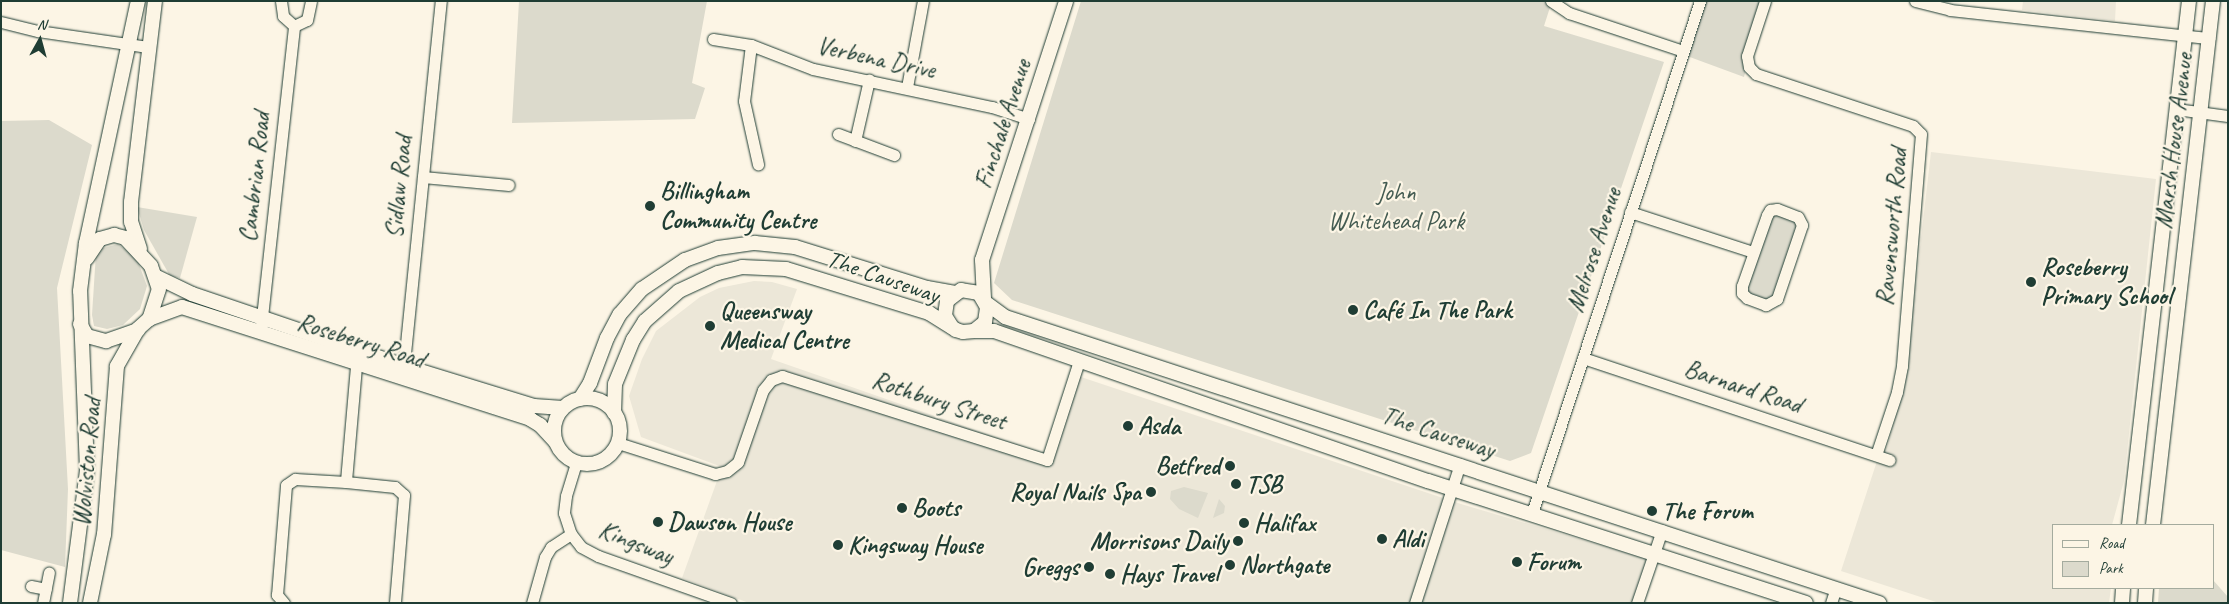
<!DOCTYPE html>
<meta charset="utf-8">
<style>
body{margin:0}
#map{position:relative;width:2229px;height:604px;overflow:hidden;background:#fcf5e5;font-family:Caveat,sans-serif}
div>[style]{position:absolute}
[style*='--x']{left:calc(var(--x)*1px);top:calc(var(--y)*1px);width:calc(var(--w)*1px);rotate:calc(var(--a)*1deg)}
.built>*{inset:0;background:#ece7d8}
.green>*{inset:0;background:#dcdacc}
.roads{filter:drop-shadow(0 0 1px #1f3d34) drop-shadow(0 0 1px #1f3d34)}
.minor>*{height:11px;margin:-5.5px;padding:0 5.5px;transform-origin:5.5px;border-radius:5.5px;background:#fcf5e5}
.tertiary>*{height:14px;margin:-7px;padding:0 7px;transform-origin:7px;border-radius:7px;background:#fcf5e5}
.tertiary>.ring{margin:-7px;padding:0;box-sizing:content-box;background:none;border:14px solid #fcf5e5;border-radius:50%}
.dots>*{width:14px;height:14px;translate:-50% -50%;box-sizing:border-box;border:2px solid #fcf5e5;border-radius:50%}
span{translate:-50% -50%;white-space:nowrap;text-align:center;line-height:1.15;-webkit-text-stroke:4.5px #fcf5e5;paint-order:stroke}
.street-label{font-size:25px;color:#1f3d34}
.poi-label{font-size:25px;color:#1f3d34;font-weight:700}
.left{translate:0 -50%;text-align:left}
.right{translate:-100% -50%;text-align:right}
.park-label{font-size:25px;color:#455c52}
.frame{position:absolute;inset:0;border:2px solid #1f3d34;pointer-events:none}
.legend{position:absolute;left:2052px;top:524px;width:162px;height:65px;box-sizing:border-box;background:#fcf5e5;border:1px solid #a4ab9e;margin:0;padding:6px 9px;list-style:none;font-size:15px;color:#1f3d34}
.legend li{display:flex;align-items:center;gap:10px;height:25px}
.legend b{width:25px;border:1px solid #a4ab9e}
.north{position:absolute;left:15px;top:15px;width:50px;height:50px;-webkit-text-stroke:4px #fcf5e5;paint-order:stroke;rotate:7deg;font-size:14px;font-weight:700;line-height:20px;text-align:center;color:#1f3d34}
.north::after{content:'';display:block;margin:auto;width:18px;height:22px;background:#1f3d34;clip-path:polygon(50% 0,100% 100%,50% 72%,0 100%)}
</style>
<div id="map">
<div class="built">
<i style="clip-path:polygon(2023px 1px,2116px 1px,2115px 21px,2022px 10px)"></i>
<i style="clip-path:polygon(1931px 152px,2156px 179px,2124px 481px,2112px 525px,2053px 525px,2053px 588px,2111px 588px,2109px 603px,1939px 603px,1841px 571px,1877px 461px,1887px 447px,1904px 385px)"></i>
<i style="clip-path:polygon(754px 281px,772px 282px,797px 289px,771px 359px,1045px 454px,1078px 376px,1461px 504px,1654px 561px,1640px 603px,749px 603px,682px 578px,722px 467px,641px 437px,629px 396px,642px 359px,656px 331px,700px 297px,719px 288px)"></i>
</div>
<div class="green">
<i style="clip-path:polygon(519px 1px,707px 1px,692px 83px,705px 88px,695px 119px,512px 123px)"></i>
<i style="clip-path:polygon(1081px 1px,1552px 1px,1544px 26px,1664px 62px,1531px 453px,1510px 461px,1012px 300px,994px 283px)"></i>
<i style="clip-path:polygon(1704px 1px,1763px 1px,1744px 77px,1687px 56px)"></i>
<i style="clip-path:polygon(49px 120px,92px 145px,57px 288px,68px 489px,65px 567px,1px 550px,1px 121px)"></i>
<i style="clip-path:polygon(137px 207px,197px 217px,180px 278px,170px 276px,144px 230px)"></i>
<i style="clip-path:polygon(1770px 210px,1802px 221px,1772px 304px,1742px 290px)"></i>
<i style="clip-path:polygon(118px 244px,137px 259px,147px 286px,140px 309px,123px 325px,107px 329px,94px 326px,92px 315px,96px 253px,103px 248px)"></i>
<i style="clip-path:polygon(1184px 487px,1208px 493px,1198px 518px,1179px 509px,1170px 499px,1171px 491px)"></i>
<i style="clip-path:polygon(1219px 499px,1225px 506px,1224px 513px,1213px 518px)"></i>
<i style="clip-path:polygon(2213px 580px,2228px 597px,2228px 603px,2158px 603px,2159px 588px,2213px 588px)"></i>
</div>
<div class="roads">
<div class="minor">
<i style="--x:281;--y:1;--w:15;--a:82"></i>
<i style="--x:283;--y:16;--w:15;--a:42"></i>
<i style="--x:294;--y:26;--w:14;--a:-25"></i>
<i style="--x:307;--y:20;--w:19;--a:-78"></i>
<i style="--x:1551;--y:1;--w:22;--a:34"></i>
<i style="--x:1569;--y:13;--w:120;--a:18.4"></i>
<i style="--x:1765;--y:1;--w:58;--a:108.1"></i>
<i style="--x:1747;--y:56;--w:11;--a:80"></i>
<i style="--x:1749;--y:67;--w:10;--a:45"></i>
<i style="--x:1756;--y:74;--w:165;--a:18.3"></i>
<i style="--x:1913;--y:126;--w:11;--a:45"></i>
<i style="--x:1921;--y:134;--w:233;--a:94.7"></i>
<i style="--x:1902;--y:366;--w:26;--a:101"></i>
<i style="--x:1897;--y:392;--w:66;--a:108.4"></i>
<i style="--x:1915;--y:1;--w:36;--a:14"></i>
<i style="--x:1950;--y:10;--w:261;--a:6.2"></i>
<i style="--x:1;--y:22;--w:38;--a:14"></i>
<i style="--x:38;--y:31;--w:111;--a:8.3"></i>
<i style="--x:713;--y:39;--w:38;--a:9"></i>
<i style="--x:751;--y:45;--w:66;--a:21.2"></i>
<i style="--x:813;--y:69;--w:183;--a:12"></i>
<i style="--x:992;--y:107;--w:39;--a:18"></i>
<i style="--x:751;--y:45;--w:56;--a:97.1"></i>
<i style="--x:744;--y:101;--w:65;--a:77.5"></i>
<i style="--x:907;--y:87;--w:87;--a:-79.5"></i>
<i style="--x:2176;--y:109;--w:52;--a:7.7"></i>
<i style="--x:838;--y:134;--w:60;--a:20.6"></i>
<i style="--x:855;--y:141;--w:63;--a:-77.1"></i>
<i style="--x:423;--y:177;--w:86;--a:5.3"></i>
<i style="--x:1777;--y:209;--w:22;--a:21"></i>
<i style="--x:1798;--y:217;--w:9;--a:63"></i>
<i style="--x:1802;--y:225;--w:78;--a:108.7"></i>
<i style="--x:1777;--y:299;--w:13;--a:151"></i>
<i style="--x:1766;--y:305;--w:20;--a:-160"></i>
<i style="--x:1747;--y:298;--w:7;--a:-135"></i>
<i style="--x:1742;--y:293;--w:7;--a:-90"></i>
<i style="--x:1742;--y:286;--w:75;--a:-70.6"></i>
<i style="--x:1767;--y:215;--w:6;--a:-59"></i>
<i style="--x:1770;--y:210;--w:7;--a:-8"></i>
<i style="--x:1630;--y:212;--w:129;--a:18"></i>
<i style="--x:261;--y:326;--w:302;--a:-83.7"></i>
<i style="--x:357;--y:355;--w:127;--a:95"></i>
<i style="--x:346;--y:482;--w:49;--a:5.8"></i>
<i style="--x:395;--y:487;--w:12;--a:42"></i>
<i style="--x:404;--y:495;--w:108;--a:94.8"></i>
<i style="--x:1583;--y:358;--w:323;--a:18.4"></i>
<i style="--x:403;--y:373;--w:374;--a:-84.2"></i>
<i style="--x:618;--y:443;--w:102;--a:17.7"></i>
<i style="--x:715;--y:474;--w:12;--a:-14"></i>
<i style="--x:727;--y:471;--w:14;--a:-39"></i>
<i style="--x:738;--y:462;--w:76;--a:-70.9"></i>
<i style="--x:763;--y:390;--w:13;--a:-51"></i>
<i style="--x:771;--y:380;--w:12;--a:-20"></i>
<i style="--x:782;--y:376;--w:278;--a:17.6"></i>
<i style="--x:1047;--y:460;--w:104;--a:-72.1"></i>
<i style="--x:576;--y:463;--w:34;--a:107"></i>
<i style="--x:566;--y:496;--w:17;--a:97"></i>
<i style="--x:564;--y:513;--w:22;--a:72"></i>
<i style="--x:571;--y:534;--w:16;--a:52"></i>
<i style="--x:581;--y:547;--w:19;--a:28"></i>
<i style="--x:598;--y:556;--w:141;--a:19.5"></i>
<i style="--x:1532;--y:513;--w:539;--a:-71.83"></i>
<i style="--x:31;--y:586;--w:15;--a:11"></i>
<i style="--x:43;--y:603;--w:31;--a:-79"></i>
<i style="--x:284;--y:603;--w:11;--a:-131"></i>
<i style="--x:277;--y:595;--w:110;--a:-85.3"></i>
<i style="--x:286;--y:485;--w:11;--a:-34"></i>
<i style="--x:295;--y:479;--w:51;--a:3.4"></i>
<i style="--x:532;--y:603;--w:48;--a:-74.2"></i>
<i style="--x:545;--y:557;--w:12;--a:-59"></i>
<i style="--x:551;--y:547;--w:24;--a:-33"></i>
<i style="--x:1415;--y:603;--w:146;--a:-72.1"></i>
<i style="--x:1637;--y:603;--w:77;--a:-71.1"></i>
<i style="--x:1831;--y:603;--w:16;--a:-72"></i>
</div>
<div class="tertiary">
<i style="--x:140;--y:249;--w:28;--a:-108"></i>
<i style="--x:131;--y:222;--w:20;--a:-90"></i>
<i style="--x:131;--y:202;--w:202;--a:-83.2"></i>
<i style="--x:87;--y:258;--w:23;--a:-56"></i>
<i style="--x:100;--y:239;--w:15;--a:-16"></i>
<i style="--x:114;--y:235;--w:11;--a:15"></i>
<i style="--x:125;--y:238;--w:38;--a:47"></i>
<i style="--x:151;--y:266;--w:24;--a:71"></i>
<i style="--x:159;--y:289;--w:32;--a:108"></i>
<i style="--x:149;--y:319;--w:15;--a:138"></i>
<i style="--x:138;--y:329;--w:43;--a:119.6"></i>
<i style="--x:117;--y:366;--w:169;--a:94.4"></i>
<i style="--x:104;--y:534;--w:70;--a:101.5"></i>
<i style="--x:155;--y:276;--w:41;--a:25.9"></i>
<i style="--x:192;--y:294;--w:241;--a:18.7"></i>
<i style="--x:420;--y:371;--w:119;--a:17.1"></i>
<i style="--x:534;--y:406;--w:29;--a:4"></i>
<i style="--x:984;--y:298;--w:38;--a:-93"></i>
<i style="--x:982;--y:260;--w:272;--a:-72"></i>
<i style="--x:986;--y:303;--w:24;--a:36"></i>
<i style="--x:1005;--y:317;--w:920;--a:18.12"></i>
<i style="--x:149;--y:319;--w:35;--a:-20"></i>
<i style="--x:182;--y:307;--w:366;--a:17.8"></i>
<i style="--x:530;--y:419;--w:12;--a:31"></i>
<i style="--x:540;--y:425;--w:21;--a:47"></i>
<i style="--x:80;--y:324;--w:14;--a:60"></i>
<i style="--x:87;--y:336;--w:20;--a:15"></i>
<i style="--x:106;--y:341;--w:34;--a:-19"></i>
<i style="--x:974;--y:331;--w:20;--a:0"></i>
<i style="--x:994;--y:331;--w:459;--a:19.1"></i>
<i style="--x:1428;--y:481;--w:397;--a:17.9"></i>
<i class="ring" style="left:554px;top:398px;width:52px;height:52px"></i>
<i style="--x:580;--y:399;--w:19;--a:-58"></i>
<i style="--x:590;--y:383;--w:48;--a:-69.3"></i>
<i style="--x:607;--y:338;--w:27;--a:-62"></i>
<i style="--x:620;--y:314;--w:33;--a:-49"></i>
<i style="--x:642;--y:289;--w:52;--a:-34"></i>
<i style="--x:685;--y:260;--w:35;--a:-20"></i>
<i style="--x:718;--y:248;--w:37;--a:-8"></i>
<i style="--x:755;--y:243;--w:40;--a:5.7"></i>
<i style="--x:795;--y:247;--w:138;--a:17.3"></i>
<i style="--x:927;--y:288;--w:27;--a:10"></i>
<i style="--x:614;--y:413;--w:29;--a:-88"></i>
<i style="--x:615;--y:384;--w:48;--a:-67.8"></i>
<i style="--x:633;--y:340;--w:22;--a:-58"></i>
<i style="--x:645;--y:321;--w:45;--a:-41.4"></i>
<i style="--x:679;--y:291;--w:43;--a:-24.8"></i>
<i style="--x:718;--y:273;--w:25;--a:-14"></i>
<i style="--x:742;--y:267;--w:44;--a:2.6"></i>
<i style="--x:786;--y:269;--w:150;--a:17.1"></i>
<i style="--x:929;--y:313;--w:32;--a:32"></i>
<i style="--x:956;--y:330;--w:7;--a:16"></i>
<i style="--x:963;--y:332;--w:11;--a:-5"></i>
<i style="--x:974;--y:331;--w:14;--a:-39"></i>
<i style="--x:985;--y:322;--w:15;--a:-82"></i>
<i style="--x:987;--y:307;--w:16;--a:-120"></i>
<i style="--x:979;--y:293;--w:18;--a:-171"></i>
<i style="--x:961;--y:290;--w:18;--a:142"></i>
<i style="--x:947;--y:301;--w:15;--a:98"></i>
<i style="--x:945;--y:316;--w:13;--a:58"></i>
<i style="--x:2129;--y:525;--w:527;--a:-83.47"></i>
<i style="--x:2153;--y:525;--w:527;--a:-83.47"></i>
<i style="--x:70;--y:603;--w:134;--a:-82.7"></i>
<i style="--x:87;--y:470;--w:179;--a:-92.2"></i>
<i style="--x:80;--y:291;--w:48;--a:-82.9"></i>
<i style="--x:86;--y:243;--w:248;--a:-77.9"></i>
<i style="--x:2122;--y:603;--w:15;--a:-86"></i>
<i style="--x:2145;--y:603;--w:15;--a:-86"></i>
</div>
</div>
<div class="dots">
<i style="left:650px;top:206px;background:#1f3d34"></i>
<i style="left:2031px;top:282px;background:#1f3d34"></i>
<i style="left:1353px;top:310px;background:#1f3d34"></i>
<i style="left:710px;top:326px;background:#1f3d34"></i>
<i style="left:1128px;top:426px;background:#1f3d34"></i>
<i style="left:1230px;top:466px;background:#1f3d34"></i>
<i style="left:1236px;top:484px;background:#1f3d34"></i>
<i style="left:1151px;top:492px;background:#1f3d34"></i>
<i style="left:902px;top:508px;background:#1f3d34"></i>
<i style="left:1652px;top:511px;background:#1f3d34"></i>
<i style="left:658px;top:522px;background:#1f3d34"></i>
<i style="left:1244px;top:523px;background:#1f3d34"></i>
<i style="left:1382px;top:539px;background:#1f3d34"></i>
<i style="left:1238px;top:541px;background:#1f3d34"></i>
<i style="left:838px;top:545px;background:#1f3d34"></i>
<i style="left:1517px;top:562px;background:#1f3d34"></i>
<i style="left:1230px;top:565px;background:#1f3d34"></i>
<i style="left:1089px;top:567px;background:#1f3d34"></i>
<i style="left:1110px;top:574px;background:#1f3d34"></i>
</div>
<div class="street-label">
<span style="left:876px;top:58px;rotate:12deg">Verbena Drive</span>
<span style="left:1003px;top:124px;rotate:-72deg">Finchale Avenue</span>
<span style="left:2174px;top:141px;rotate:-83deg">Marsh House Avenue</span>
<span style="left:255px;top:177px;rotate:-84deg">Cambrian Road</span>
<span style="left:399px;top:187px;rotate:-84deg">Sidlaw Road</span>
<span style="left:1892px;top:227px;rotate:-85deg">Ravensworth Road</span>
<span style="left:1594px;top:250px;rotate:-72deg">Melrose Avenue</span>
<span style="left:883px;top:277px;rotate:19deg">The Causeway</span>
<span style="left:361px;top:341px;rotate:17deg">Roseberry Road</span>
<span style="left:1743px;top:387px;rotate:18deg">Barnard Road</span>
<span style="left:939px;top:401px;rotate:18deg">Rothbury Street</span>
<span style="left:1438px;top:433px;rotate:18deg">The Causeway</span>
<span style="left:87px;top:462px;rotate:-85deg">Wolviston Road</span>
<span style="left:636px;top:543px;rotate:22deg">Kingsway</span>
</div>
<div class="poi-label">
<span class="left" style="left:660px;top:206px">Billingham<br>Community Centre</span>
<span class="left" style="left:2041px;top:282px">Roseberry<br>Primary School</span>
<span class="left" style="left:1363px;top:310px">Café In The Park</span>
<span class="left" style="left:720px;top:326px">Queensway<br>Medical Centre</span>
<span class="left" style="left:1138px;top:426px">Asda</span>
<span class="right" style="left:1220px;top:466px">Betfred</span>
<span class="left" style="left:1246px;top:484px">TSB</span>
<span class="right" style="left:1141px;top:492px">Royal Nails Spa</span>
<span class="left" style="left:912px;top:508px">Boots</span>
<span class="left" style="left:1662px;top:511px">The Forum</span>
<span class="left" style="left:668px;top:522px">Dawson House</span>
<span class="left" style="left:1254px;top:523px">Halifax</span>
<span class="left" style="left:1392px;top:539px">Aldi</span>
<span class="right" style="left:1228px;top:541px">Morrisons Daily</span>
<span class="left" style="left:848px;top:545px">Kingsway House</span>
<span class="left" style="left:1527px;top:562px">Forum</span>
<span class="left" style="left:1240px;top:565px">Northgate</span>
<span class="right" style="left:1079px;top:567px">Greggs</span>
<span class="left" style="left:1120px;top:574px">Hays Travel</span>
</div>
<div class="park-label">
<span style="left:1396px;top:207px">John<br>Whitehead Park</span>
</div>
<div class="frame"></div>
<ul class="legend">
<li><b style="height:6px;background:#fcf5e5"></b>Road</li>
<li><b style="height:14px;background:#dcdacc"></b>Park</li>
</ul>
<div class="north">N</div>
</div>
